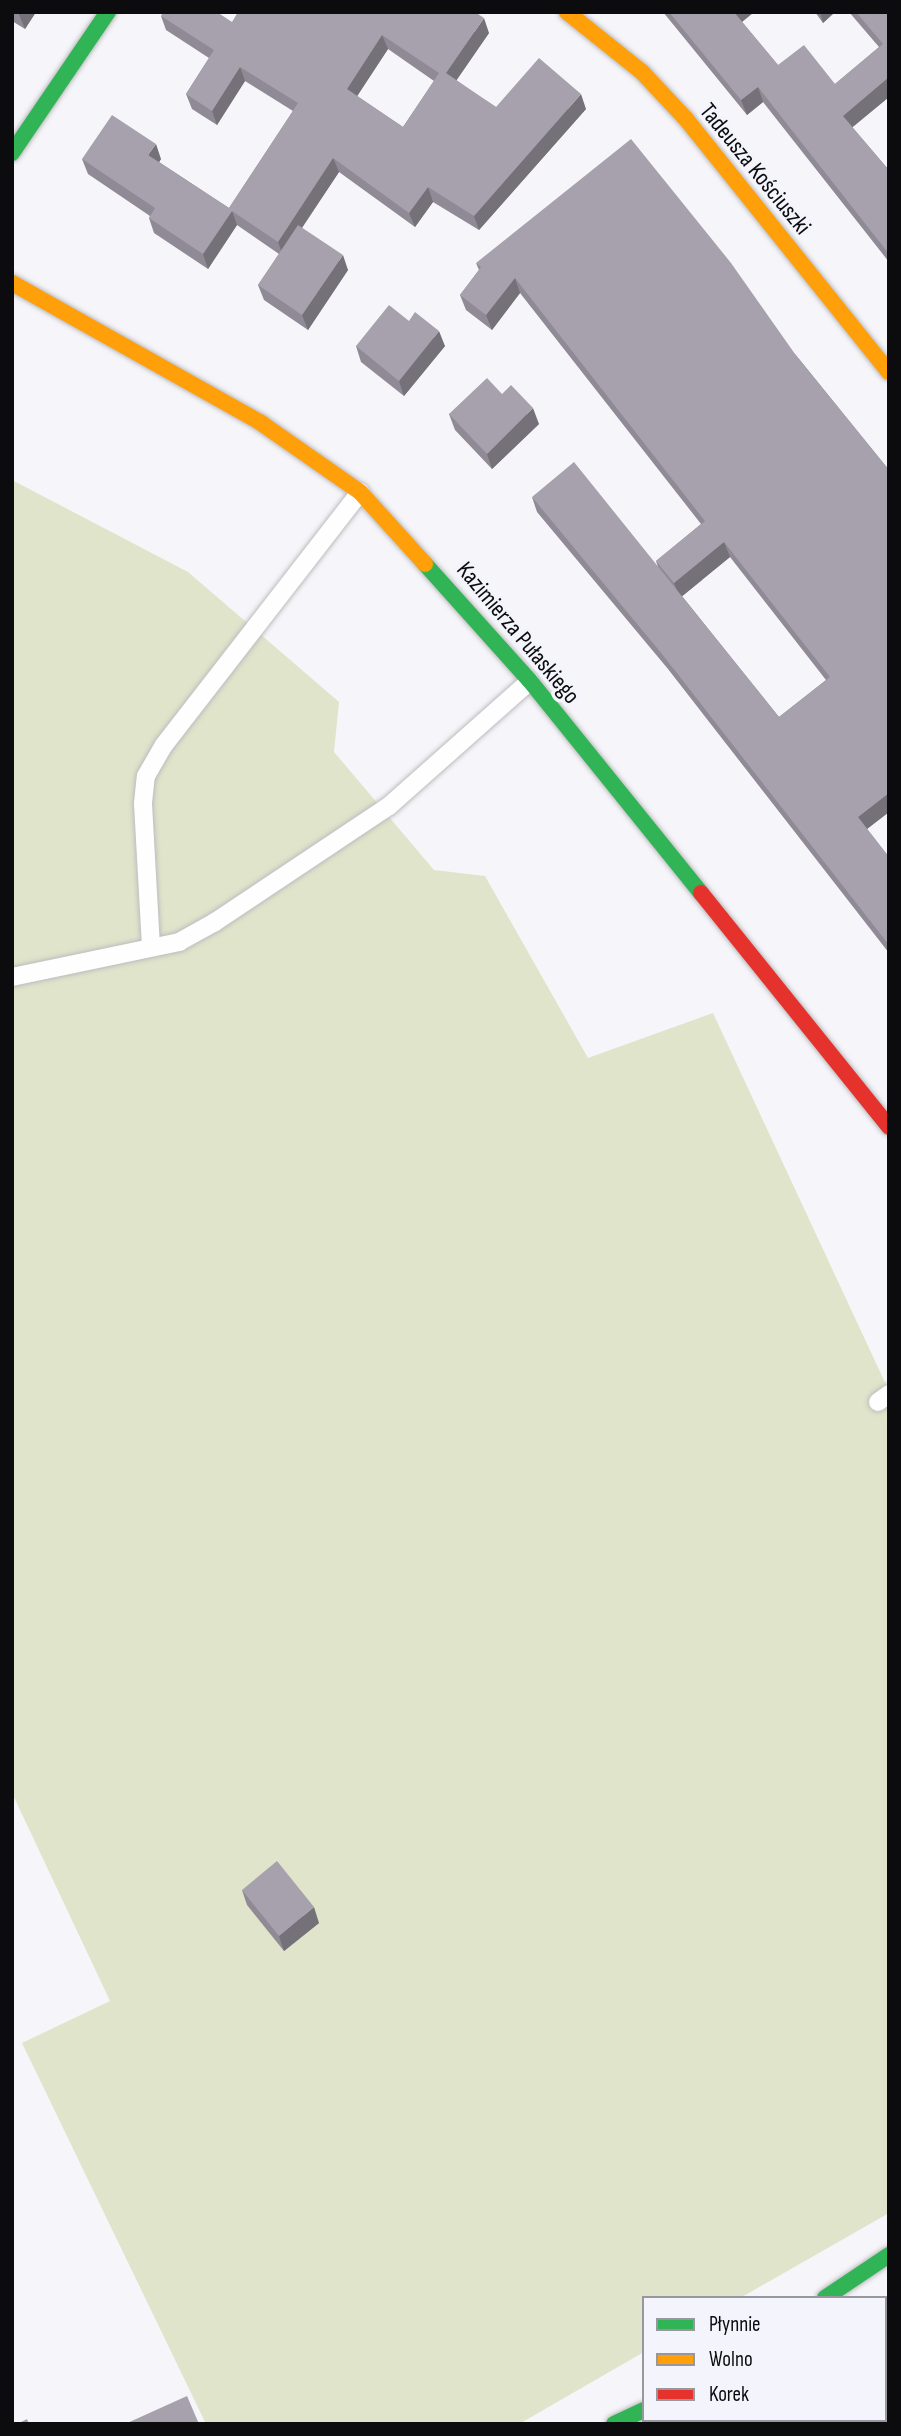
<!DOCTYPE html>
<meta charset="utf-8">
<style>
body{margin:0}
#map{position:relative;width:901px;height:2436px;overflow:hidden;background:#f6f6fa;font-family:"Sofia Sans Condensed",sans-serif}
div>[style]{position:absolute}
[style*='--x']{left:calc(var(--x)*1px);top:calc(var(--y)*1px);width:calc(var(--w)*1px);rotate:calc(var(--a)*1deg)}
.green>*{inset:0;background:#dfe4ca}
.roads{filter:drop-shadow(0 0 2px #bcbcbf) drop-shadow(0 0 2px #bcbcbf)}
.lane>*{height:18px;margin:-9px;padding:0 9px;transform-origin:9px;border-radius:9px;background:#fefefe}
.fast>*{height:16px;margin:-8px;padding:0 8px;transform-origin:8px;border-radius:8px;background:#30b455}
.slow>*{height:16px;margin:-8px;padding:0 8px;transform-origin:8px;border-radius:8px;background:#ff9f0a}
.jam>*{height:16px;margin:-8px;padding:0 8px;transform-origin:8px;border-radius:8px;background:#e5322d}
.rail>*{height:8px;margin-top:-4px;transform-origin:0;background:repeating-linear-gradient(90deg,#f4f4fc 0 16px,#c8c8c9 0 32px);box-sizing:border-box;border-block:2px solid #c8c8c9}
.wall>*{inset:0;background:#8f8a95}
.shaded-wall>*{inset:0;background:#747179}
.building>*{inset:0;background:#a6a1ad}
span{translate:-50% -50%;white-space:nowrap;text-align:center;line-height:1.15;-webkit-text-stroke:7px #f4f4fc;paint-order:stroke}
.street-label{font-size:24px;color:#0c0c0f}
.frame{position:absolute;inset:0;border:14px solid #0c0c0f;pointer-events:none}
.legend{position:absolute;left:642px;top:2296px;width:245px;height:126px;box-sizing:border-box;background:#f4f4fc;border:2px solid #97979d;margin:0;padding:9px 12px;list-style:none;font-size:21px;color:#0c0c0f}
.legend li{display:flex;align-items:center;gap:14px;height:35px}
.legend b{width:35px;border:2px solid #97979d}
</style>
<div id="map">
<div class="green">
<i style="clip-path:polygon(12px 480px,188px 572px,339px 702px,334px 752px,434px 870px,485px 876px,588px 1058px,713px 1013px,889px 1391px,889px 2213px,740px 2298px,644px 2298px,644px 2352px,519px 2424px,206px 2424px,22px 2043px,110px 2001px,12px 1793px)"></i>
</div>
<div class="roads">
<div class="lane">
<i style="--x:151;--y:947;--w:144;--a:-93.2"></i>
<i style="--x:143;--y:803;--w:27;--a:-84"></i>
<i style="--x:146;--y:776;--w:36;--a:-60"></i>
<i style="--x:164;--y:745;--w:320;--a:-52.2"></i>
<i style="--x:12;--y:977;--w:171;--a:-11.8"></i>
<i style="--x:179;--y:942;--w:41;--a:-29.1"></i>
<i style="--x:215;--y:922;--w:209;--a:-33.7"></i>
<i style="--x:389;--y:806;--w:188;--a:-41.6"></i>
<i style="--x:878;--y:1402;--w:14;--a:-36"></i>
</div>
<div class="fast">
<i style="--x:12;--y:153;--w:171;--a:-55.8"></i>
<i style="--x:425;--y:564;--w:157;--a:48.1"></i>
<i style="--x:530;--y:681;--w:272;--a:51.1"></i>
<i style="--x:825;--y:2298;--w:77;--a:-33.9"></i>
<i style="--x:614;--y:2424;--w:33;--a:-25"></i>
</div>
<div class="slow">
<i style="--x:567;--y:12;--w:96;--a:38.7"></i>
<i style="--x:642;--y:72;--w:64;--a:46.9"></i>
<i style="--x:686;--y:119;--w:324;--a:51.3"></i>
<i style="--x:12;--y:283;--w:286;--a:29.3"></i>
<i style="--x:261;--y:423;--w:121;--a:34.9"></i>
<i style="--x:360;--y:492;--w:97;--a:47.9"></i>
<i style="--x:684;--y:2420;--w:6;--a:45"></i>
</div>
<div class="jam">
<i style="--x:701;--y:893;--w:300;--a:51.2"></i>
</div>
</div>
<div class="rail">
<i style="--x:885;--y:2327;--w:5;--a:-37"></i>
<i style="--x:885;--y:2372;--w:6;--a:-45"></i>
<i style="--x:785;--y:2424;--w:6;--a:-45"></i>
<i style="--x:832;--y:2424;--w:5;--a:-53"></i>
</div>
<div class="wall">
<i style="clip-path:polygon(12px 12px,36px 12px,25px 29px,12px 21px)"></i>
<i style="clip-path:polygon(663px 12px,754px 12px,742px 22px,778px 65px,835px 84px,879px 47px,849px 12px,889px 12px,889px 97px,852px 127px,888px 169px,889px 168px,889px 262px,763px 102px,747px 115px)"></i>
<i style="clip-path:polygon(815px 12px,835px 12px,823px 23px)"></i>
<i style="clip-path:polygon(evenodd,161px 16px,232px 22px,489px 33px,456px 81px,496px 107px,586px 109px,479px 230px,433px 202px,415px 227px,339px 172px,302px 228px,348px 270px,308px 330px,264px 300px,258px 285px,279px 254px,237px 225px,208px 269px,154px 233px,149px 218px,150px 216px,88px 174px,82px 159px,161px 159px,159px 162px,229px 208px,293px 111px,245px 81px,217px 125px,192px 109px,186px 94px,209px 58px,166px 30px,161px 16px,388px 49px,434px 81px,403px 127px,357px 96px,388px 49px)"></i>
<i style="clip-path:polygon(evenodd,476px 263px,795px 354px,889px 470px,889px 812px,867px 829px,889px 857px,889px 953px,668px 669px,537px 512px,532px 497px,658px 567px,656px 561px,701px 524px,520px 293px,492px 330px,466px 310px,460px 295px,479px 270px,476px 263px,730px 557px,826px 680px,779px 717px,682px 596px,730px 557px)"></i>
<i style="clip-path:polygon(409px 321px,445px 346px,404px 396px,361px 362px,356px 346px)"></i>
<i style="clip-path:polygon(502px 394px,539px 424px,492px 469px,455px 430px,449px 414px)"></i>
<i style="clip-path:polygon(242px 1890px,319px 1923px,284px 1951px,247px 1905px)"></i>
</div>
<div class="shaded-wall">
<i style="clip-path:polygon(18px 12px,36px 12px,25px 29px)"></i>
<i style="clip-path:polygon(734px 12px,754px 12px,738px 25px)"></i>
<i style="clip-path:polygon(820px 12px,835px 12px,823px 23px)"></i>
<i style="clip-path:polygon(484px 18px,489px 33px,451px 88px,446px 73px)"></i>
<i style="clip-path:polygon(382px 35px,388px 49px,352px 104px,347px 89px)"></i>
<i style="clip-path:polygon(240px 67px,245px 81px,217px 125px,212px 111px)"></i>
<i style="clip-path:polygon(889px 77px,889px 97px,848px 131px,843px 116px)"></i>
<i style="clip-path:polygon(758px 87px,763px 102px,747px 115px,741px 100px)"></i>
<i style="clip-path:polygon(581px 94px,586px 109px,479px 230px,474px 216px)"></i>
<i style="clip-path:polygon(156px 144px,161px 159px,154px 170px,148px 155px)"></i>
<i style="clip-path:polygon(333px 158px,339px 172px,283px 256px,278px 242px)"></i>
<i style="clip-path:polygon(428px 187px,433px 202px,415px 227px,409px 213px)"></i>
<i style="clip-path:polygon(232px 211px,237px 225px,208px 269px,203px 254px)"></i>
<i style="clip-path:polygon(343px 255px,348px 270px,308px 330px,302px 315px)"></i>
<i style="clip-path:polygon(515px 278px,520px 293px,492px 330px,486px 315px)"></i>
<i style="clip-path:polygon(439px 331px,445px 346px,404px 396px,399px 381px)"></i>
<i style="clip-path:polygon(533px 408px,539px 424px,492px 469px,487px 454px)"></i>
<i style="clip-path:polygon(724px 542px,730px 557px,680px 598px,674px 583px)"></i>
<i style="clip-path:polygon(889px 793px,889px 812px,863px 832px,858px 817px)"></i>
<i style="clip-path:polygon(314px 1907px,319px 1923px,284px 1951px,279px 1936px)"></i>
</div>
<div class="building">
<i style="clip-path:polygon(evenodd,163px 12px,217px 12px,232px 22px,238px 12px,475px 12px,484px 18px,446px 73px,496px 107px,539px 58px,581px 94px,474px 216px,428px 187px,409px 213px,333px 158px,278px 242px,232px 211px,203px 254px,149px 218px,155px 208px,82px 159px,112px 115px,156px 144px,148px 155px,229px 208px,298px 103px,240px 67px,212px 111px,186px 94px,214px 50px,161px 16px,163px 12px,382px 35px,439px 73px,403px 127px,347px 89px,382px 35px)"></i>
<i style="clip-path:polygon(669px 12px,734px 12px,778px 65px,804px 45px,835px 84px,883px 44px,856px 12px,889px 12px,889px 77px,843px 116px,888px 169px,889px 168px,889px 254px,758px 87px,741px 100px)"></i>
<i style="clip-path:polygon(631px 139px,731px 263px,795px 354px,889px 470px,889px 793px,858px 817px,889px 857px,889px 945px,662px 654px,532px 497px,574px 462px,779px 717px,830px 677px,724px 542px,674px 583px,656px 561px,705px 521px,515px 278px,486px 315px,460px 295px,481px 267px,476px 263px)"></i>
<i style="clip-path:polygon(298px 225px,343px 255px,302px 315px,258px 285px)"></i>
<i style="clip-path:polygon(389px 305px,409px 321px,415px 312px,439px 331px,399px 381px,356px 346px)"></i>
<i style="clip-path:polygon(487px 378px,502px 394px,511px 385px,533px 408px,487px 454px,449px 414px)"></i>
<i style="clip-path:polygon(277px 1861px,314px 1907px,279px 1936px,242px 1890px)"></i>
<i style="clip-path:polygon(187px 2396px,199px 2424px,125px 2424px)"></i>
<i style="clip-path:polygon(27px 2419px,29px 2424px,17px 2424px)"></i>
</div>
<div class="street-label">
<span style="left:755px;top:169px;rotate:51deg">Tadeusza Kościuszki</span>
<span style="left:518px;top:633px;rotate:50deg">Kazimierza Pułaskiego</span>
</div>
<div class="frame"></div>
<ul class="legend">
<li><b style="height:9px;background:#30b455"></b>Płynnie</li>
<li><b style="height:9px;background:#ff9f0a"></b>Wolno</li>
<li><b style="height:9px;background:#e5322d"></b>Korek</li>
</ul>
</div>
